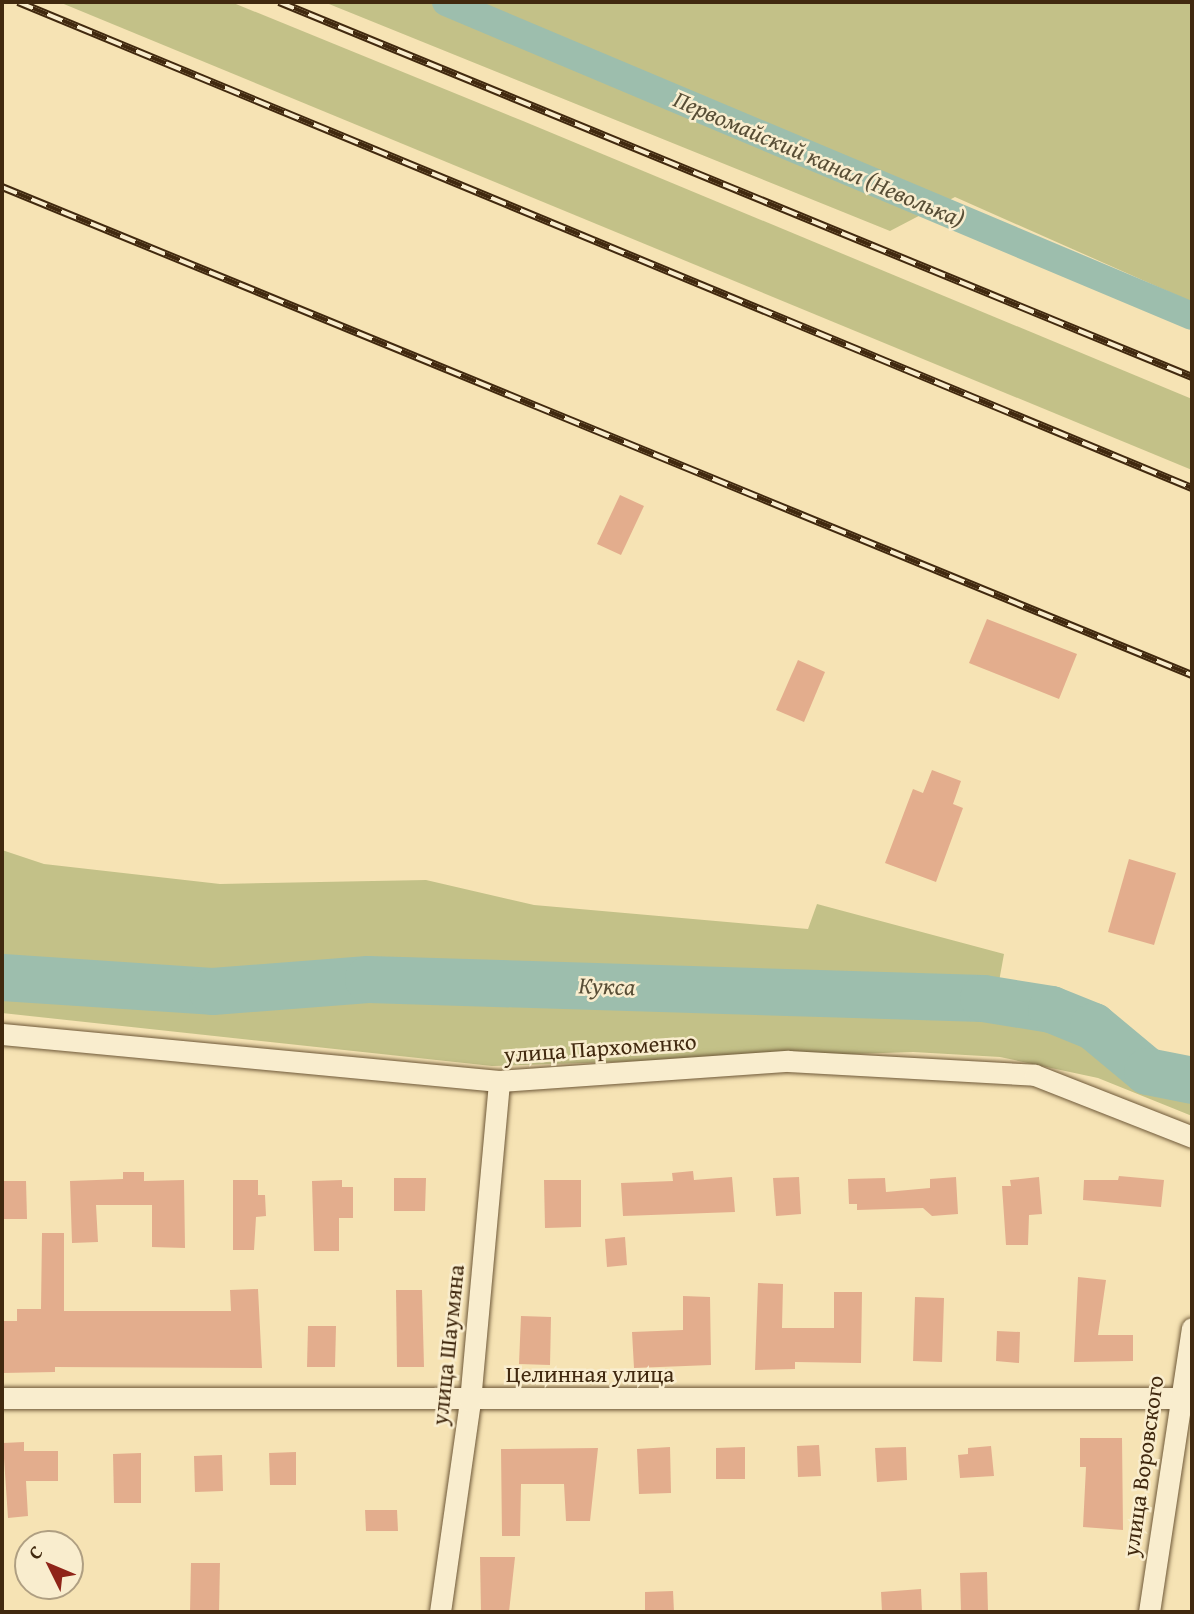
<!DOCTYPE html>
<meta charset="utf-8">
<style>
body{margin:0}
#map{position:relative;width:1194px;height:1614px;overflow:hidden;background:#f6e3b4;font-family:"Gentium Book Plus",serif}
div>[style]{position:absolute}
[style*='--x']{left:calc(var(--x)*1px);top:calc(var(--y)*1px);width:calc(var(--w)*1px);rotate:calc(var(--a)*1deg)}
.green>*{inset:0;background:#c3c188}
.canal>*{height:28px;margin:-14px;padding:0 14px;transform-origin:14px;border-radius:14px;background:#9dbead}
.river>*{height:47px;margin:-23.5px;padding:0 23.5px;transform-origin:23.5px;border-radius:23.5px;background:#9dbead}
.building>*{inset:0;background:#e3ad8d}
.roads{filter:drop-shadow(0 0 2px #6e5838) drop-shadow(0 0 2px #6e5838)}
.minor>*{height:21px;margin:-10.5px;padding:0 10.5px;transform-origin:10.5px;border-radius:10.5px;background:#f9edce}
.rail>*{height:8px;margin-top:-4px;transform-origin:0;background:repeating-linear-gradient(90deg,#f9edce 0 16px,#41290f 0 32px);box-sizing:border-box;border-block:2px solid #41290f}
span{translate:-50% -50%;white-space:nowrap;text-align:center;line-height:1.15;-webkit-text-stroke:5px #f9edce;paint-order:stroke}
.street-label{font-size:23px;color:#41290f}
.water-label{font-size:24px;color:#584e36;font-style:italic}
.frame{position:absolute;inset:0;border:4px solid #41290f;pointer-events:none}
.north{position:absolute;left:14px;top:1530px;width:70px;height:70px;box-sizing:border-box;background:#f9edce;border:2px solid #af9f82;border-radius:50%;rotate:313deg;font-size:19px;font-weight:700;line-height:28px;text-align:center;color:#41290f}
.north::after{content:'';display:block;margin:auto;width:24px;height:32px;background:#8f2418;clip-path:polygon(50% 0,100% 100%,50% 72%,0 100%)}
</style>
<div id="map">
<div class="green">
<i style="clip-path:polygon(59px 2px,231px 2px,523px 121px,1192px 399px,1192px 470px)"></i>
<i style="clip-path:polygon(324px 2px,1192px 2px,1192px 302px,955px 197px,890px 231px)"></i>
<i style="clip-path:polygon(2px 850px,44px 864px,220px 884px,426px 880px,534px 905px,808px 929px,817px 904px,1004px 954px,998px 987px,524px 965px,212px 978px,2px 958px)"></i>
<i style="clip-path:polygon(2px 986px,237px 1001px,387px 990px,997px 1012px,1093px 1042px,1139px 1078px,1192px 1091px,1192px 1116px,1098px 1078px,1000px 1057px,913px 1052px,492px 1066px,2px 1013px)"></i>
</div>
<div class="canal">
<i style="--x:446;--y:2;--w:809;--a:22.83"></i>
</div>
<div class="river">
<i style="--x:2;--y:977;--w:210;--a:3.8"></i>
<i style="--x:212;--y:991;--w:156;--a:-4.4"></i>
<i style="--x:368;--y:979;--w:615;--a:1.77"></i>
<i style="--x:983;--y:998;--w:69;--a:9.2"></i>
<i style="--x:1051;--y:1009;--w:45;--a:22"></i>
<i style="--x:1093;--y:1026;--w:70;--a:39.8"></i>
<i style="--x:1147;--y:1071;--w:46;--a:11.3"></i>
</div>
<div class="building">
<i style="clip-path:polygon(620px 495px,644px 506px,621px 555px,597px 544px)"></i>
<i style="clip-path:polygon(987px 619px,1077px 654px,1059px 699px,969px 663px)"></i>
<i style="clip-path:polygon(798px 660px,825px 672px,804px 722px,776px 710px)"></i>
<i style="clip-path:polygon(932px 770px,961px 781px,953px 804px,963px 808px,936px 882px,885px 863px,913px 789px,923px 793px)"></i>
<i style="clip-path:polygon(1129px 859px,1176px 873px,1154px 945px,1108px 932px)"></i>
<i style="clip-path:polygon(693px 1171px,694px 1180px,732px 1177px,735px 1212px,623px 1216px,621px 1183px,673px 1181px,672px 1173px)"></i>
<i style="clip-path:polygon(123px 1172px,144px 1172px,144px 1181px,184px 1180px,185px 1248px,152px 1247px,152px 1205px,96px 1205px,98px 1242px,72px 1243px,70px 1181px,123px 1179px)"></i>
<i style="clip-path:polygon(1119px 1176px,1164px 1180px,1161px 1207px,1083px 1200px,1084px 1180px,1118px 1180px)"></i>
<i style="clip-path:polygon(799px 1177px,801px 1214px,776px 1216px,773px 1178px)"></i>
<i style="clip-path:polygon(956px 1177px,958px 1214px,932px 1216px,923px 1208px,857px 1210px,857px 1204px,849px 1204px,848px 1179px,885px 1178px,886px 1192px,930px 1188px,930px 1179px)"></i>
<i style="clip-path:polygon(1039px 1177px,1042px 1214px,1029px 1215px,1028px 1245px,1006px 1245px,1002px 1186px,1011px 1186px,1010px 1180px)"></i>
<i style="clip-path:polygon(394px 1178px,426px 1178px,425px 1211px,394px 1211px)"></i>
<i style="clip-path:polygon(233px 1180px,258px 1180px,258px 1195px,265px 1195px,266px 1216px,256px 1217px,254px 1250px,233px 1250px)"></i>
<i style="clip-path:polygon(342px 1180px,342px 1187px,353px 1187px,353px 1218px,339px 1218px,339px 1251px,314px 1251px,312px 1181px)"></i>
<i style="clip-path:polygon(544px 1180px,581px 1180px,581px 1227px,545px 1228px)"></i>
<i style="clip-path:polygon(2px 1181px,26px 1181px,27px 1219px,2px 1219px)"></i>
<i style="clip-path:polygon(42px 1233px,64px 1233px,64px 1311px,231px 1311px,230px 1290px,258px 1289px,262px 1368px,55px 1367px,55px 1372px,2px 1373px,2px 1321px,17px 1321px,17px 1309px,41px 1309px)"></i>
<i style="clip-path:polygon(625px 1237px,627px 1265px,607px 1267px,605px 1239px)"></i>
<i style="clip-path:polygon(1078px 1277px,1106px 1280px,1098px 1335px,1133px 1335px,1133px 1361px,1074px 1362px)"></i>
<i style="clip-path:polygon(758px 1283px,783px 1284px,782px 1328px,834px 1328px,834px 1292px,862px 1292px,861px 1363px,795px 1362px,795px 1369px,755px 1370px)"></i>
<i style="clip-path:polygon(396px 1290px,422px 1290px,424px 1367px,397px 1367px)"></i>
<i style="clip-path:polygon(683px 1296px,710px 1297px,711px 1365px,634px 1368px,632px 1332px,683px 1330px)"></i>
<i style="clip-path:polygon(915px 1297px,944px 1298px,942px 1362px,913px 1361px)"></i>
<i style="clip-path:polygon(521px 1316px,551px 1317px,550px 1365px,519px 1364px)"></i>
<i style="clip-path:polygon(308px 1326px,336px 1326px,335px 1367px,307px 1367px)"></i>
<i style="clip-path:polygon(997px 1331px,1020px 1332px,1019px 1363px,996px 1361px)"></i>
<i style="clip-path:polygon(1080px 1438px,1122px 1438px,1123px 1530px,1083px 1527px,1086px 1467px,1080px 1467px)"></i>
<i style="clip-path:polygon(24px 1442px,24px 1451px,58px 1451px,58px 1481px,26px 1481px,28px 1516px,8px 1518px,3px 1443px)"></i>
<i style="clip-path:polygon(819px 1445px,821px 1476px,798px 1477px,797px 1446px)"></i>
<i style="clip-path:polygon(991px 1446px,994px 1476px,960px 1478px,958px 1455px,968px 1454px,968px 1448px)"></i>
<i style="clip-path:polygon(670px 1447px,671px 1493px,639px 1494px,637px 1449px)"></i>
<i style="clip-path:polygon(745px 1447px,745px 1479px,716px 1479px,716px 1448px)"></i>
<i style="clip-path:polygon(906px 1447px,907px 1480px,877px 1482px,875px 1448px)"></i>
<i style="clip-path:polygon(598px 1448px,590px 1521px,566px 1521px,564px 1484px,521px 1484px,520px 1536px,502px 1536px,501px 1449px)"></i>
<i style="clip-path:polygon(296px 1452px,296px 1485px,270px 1485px,269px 1453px)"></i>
<i style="clip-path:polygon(141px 1453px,141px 1503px,114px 1503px,113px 1454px)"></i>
<i style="clip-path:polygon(222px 1455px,223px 1491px,195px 1492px,194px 1456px)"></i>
<i style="clip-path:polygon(365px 1510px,397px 1510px,398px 1531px,366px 1531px)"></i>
<i style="clip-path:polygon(480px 1557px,515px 1557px,509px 1612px,481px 1612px)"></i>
<i style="clip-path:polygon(191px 1563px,220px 1563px,219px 1612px,190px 1612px)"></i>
<i style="clip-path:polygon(987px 1572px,988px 1612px,961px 1612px,960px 1573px)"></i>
<i style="clip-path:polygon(921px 1589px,922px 1612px,882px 1612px,881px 1592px)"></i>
<i style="clip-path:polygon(673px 1591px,674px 1612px,645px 1612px,645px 1592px)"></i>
</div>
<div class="roads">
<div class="minor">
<i style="--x:2;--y:1034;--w:499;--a:5.4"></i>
<i style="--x:499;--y:1081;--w:290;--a:-4"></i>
<i style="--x:788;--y:1061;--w:247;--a:3.2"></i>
<i style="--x:1035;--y:1075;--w:169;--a:21.5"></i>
<i style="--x:2;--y:1398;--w:1175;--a:0"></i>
<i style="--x:440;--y:1612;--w:213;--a:-81.9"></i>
<i style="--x:470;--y:1401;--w:321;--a:-84.8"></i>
<i style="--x:1149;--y:1612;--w:287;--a:-81.4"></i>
</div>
</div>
<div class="rail">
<i style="--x:18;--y:2;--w:1271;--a:22.49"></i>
<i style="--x:279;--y:2;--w:987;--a:22.33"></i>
<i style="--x:2;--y:187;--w:1286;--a:22.3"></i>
</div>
<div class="street-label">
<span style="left:600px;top:1048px;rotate:-4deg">улица Пархоменко</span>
<span style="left:448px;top:1345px;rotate:-84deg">улица Шаумяна</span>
<span style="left:590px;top:1374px">Целинная улица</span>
<span style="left:1143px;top:1466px;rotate:-82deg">улица Воровского</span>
</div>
<div class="water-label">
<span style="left:819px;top:159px;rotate:23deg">Первомайский канал (Неволька)</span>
<span style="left:607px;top:986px;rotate:2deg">Кукса</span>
</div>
<div class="frame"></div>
<div class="north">С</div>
</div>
